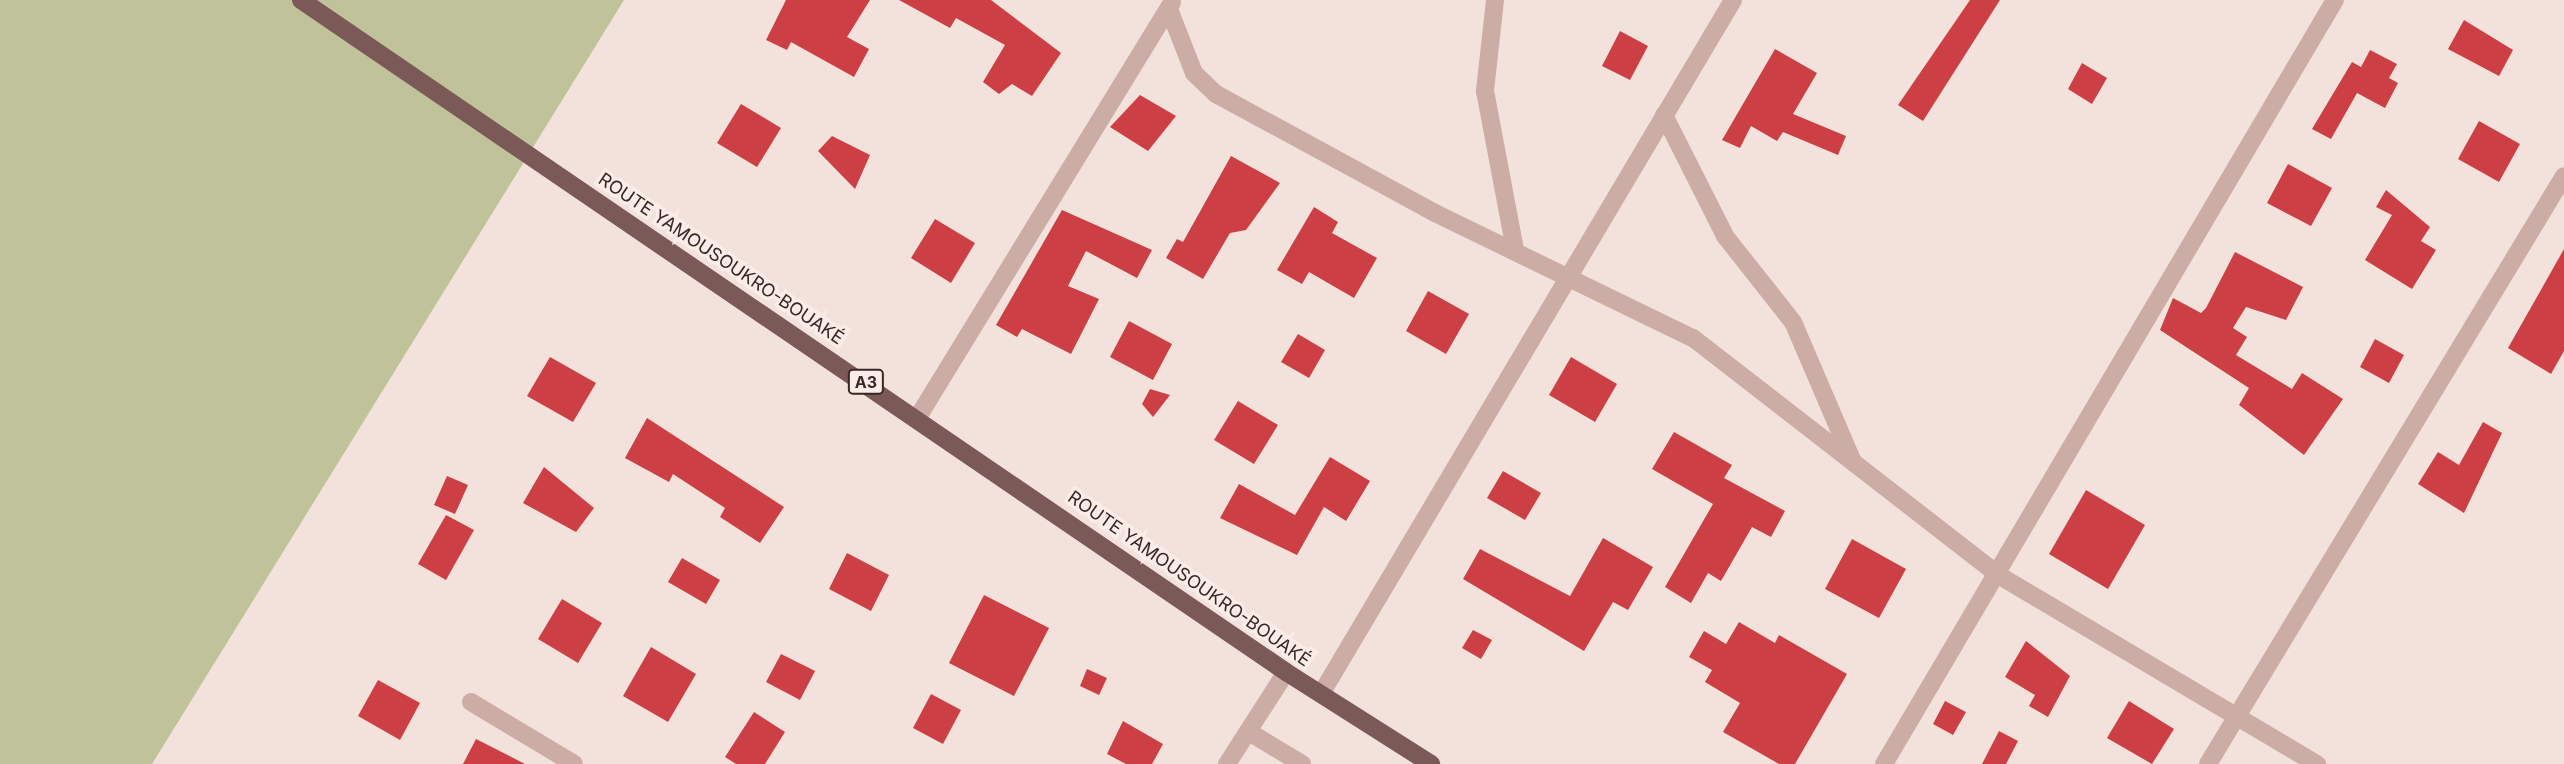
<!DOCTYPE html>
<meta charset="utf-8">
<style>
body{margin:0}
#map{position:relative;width:2564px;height:764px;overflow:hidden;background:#f3e1db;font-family:Inter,sans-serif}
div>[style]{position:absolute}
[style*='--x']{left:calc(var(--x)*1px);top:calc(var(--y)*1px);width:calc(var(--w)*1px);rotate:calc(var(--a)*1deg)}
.green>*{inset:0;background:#c0c39a}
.building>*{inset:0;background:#cc3f44}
.street>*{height:18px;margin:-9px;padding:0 9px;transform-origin:9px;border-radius:9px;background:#ccada6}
.primary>*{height:18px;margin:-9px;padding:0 9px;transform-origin:9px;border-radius:9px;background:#7a5957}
span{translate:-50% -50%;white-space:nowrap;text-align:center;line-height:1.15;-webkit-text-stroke:7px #faece7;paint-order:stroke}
.shield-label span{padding:2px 5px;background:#faece7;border:2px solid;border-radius:5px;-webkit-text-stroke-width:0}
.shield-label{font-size:16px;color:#372827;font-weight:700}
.street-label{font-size:18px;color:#372827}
</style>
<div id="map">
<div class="green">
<i style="clip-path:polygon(0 0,624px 0,152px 764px,0 764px)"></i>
</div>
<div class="building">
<i style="clip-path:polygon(786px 0,870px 0,847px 37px,869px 49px,854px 77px,791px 42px,787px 50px,766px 40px)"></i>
<i style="clip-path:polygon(899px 0,991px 0,1061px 53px,1032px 96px,1012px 84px,999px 94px,983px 82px,1005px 45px,956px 18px,950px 28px)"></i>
<i style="clip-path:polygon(1970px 0,2000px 0,1923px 121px,1898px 105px)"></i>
<i style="clip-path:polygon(2464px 20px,2513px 50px,2499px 76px,2448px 49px)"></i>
<i style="clip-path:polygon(1620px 31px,1648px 46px,1630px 80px,1602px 66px)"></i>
<i style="clip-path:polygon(1775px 49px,1817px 73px,1793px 114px,1846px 136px,1838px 155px,1783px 132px,1777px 141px,1751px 126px,1740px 148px,1722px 140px)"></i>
<i style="clip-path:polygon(2370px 50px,2397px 64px,2389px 78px,2398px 83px,2385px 108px,2357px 93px,2331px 139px,2312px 129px,2352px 62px,2361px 67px)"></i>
<i style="clip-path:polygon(2082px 63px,2107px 78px,2092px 104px,2068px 89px)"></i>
<i style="clip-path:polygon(1140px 95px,1176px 116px,1148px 151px,1110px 127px)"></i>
<i style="clip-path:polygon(741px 104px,781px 128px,757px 167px,717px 143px)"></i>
<i style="clip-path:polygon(2479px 121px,2520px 144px,2499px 182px,2458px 159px)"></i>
<i style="clip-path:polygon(832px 136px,870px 155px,855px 189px,818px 151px)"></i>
<i style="clip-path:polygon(1231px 156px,1280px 183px,1246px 230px,1230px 233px,1203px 279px,1166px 258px,1177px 239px,1183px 242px)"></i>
<i style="clip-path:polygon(2288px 164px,2332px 188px,2311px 226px,2267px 203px)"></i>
<i style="clip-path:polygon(2386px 190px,2430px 227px,2421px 241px,2436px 250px,2412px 289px,2365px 260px,2392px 215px,2376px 207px)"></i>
<i style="clip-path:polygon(1314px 207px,1338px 222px,1332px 233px,1377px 258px,1354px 298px,1309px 272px,1302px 284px,1277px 270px)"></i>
<i style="clip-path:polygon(1062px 210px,1152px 250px,1137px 278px,1086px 251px,1068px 286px,1099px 299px,1071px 354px,1022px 329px,1017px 337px,996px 325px)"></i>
<i style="clip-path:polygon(935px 219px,975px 243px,951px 283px,911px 258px)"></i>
<i style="clip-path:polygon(2564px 249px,2564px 351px,2551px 374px,2508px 348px)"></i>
<i style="clip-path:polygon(2235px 252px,2303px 287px,2286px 320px,2246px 307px,2233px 328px,2247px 337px,2236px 355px,2292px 389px,2302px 373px,2343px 399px,2304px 455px,2239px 405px,2249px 388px,2160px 330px,2173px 298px,2201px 313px,2206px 308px)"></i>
<i style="clip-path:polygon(1428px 291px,1469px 314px,1446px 354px,1406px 331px)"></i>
<i style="clip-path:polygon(1129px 321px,1172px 344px,1153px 380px,1110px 357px)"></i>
<i style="clip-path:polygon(1298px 334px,1325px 350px,1309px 378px,1281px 362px)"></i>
<i style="clip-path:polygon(2375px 339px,2404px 355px,2389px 383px,2360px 367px)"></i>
<i style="clip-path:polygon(550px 357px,596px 383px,573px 422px,527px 396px)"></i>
<i style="clip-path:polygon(1571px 357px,1617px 384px,1595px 422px,1549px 395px)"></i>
<i style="clip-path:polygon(1150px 389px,1170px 395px,1153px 417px,1142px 404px)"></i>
<i style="clip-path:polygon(1238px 401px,1278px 425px,1254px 464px,1214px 440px)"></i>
<i style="clip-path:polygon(647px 418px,784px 507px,760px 543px,720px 517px,725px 508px,673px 474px,669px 482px,625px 458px)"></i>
<i style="clip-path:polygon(2483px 422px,2502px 433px,2464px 513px,2418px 484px,2438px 452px,2459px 465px)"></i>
<i style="clip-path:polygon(1674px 432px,1732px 465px,1724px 478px,1785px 511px,1771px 537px,1752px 527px,1721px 581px,1708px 573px,1691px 603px,1665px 587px,1713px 504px,1652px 469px)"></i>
<i style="clip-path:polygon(1330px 457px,1370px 481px,1346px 521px,1324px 507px,1297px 555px,1220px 518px,1239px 484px,1295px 515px)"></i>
<i style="clip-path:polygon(544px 467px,594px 508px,576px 532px,523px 503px)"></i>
<i style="clip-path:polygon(1503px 471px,1541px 493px,1525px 520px,1487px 498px)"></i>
<i style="clip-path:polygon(447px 476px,468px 485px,455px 514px,434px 505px)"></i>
<i style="clip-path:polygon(2086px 490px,2145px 525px,2108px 589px,2049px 554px)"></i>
<i style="clip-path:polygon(446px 515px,474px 530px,446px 580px,418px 564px)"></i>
<i style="clip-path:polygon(1603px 538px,1653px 567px,1628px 610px,1613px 602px,1584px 651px,1463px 579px,1480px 549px,1570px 596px)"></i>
<i style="clip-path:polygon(1852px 539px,1906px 569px,1879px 618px,1825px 589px)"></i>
<i style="clip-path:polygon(847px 553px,889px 575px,871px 611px,829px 589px)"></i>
<i style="clip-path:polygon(682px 558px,720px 580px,706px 604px,668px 582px)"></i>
<i style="clip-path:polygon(984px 595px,1049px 628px,1014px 696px,949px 663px)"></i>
<i style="clip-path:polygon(562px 599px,602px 623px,578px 663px,538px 639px)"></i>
<i style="clip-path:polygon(1739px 622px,1775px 643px,1779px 635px,1847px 674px,1795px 764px,1779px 764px,1723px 732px,1740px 703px,1705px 682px,1712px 670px,1689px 657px,1704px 631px,1726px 644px)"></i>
<i style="clip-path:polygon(1473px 630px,1492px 640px,1481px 659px,1462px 648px)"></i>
<i style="clip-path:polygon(2026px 641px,2070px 676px,2048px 717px,2029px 706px,2035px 695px,2005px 677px)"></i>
<i style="clip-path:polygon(651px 647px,696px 674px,668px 722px,623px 696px)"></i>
<i style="clip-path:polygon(781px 654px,815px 671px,800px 700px,766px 682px)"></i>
<i style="clip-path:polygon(1087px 669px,1107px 678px,1099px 695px,1080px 686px)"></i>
<i style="clip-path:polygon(378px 680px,420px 703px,400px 740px,358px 716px)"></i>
<i style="clip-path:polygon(931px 694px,961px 710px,943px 744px,913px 728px)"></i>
<i style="clip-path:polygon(1945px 701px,1966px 712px,1953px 735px,1933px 724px)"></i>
<i style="clip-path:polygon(2129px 701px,2174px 729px,2152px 764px,2107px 738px)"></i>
<i style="clip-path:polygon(754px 712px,785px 732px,765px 764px,736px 764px,725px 757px)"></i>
<i style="clip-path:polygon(1123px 721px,1163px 744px,1152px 764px,1126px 764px,1107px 754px)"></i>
<i style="clip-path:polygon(1999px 731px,2018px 741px,2006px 764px,1982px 764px)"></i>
<i style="clip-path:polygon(476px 739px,525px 764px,463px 764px)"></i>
</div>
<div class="street">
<i style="--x:1495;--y:0;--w:92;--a:96.3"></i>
<i style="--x:1485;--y:91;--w:162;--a:79.3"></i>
<i style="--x:1169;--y:9;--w:69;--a:68.7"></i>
<i style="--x:1194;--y:73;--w:30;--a:44"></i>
<i style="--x:1216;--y:94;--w:249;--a:28.5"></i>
<i style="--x:1435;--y:213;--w:287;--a:25.9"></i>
<i style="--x:1693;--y:338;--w:388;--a:37.8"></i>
<i style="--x:2000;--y:576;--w:369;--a:30.7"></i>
<i style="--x:1664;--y:115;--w:136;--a:63.2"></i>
<i style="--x:1725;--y:236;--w:110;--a:51.7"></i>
<i style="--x:1793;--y:322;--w:152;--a:66.8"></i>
<i style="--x:918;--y:417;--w:486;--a:-58.5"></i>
<i style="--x:1321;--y:694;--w:807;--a:-59.3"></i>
<i style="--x:471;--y:702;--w:120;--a:31"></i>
<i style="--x:1249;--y:732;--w:62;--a:31.1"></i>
<i style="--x:1227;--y:764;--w:109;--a:-57.3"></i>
<i style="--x:1884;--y:764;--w:887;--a:-59.45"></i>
<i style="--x:2208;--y:764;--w:687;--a:-58.81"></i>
</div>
<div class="primary">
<i style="--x:301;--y:0;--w:1192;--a:34.3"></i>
<i style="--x:1286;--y:672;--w:172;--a:32.4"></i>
</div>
<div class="shield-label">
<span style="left:866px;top:382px">A3</span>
</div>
<div class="street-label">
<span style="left:721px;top:259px;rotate:34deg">ROUTE YAMOUSOUKRO-BOUAKÉ</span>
<span style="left:1189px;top:579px;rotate:35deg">ROUTE YAMOUSOUKRO-BOUAKÉ</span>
</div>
</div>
